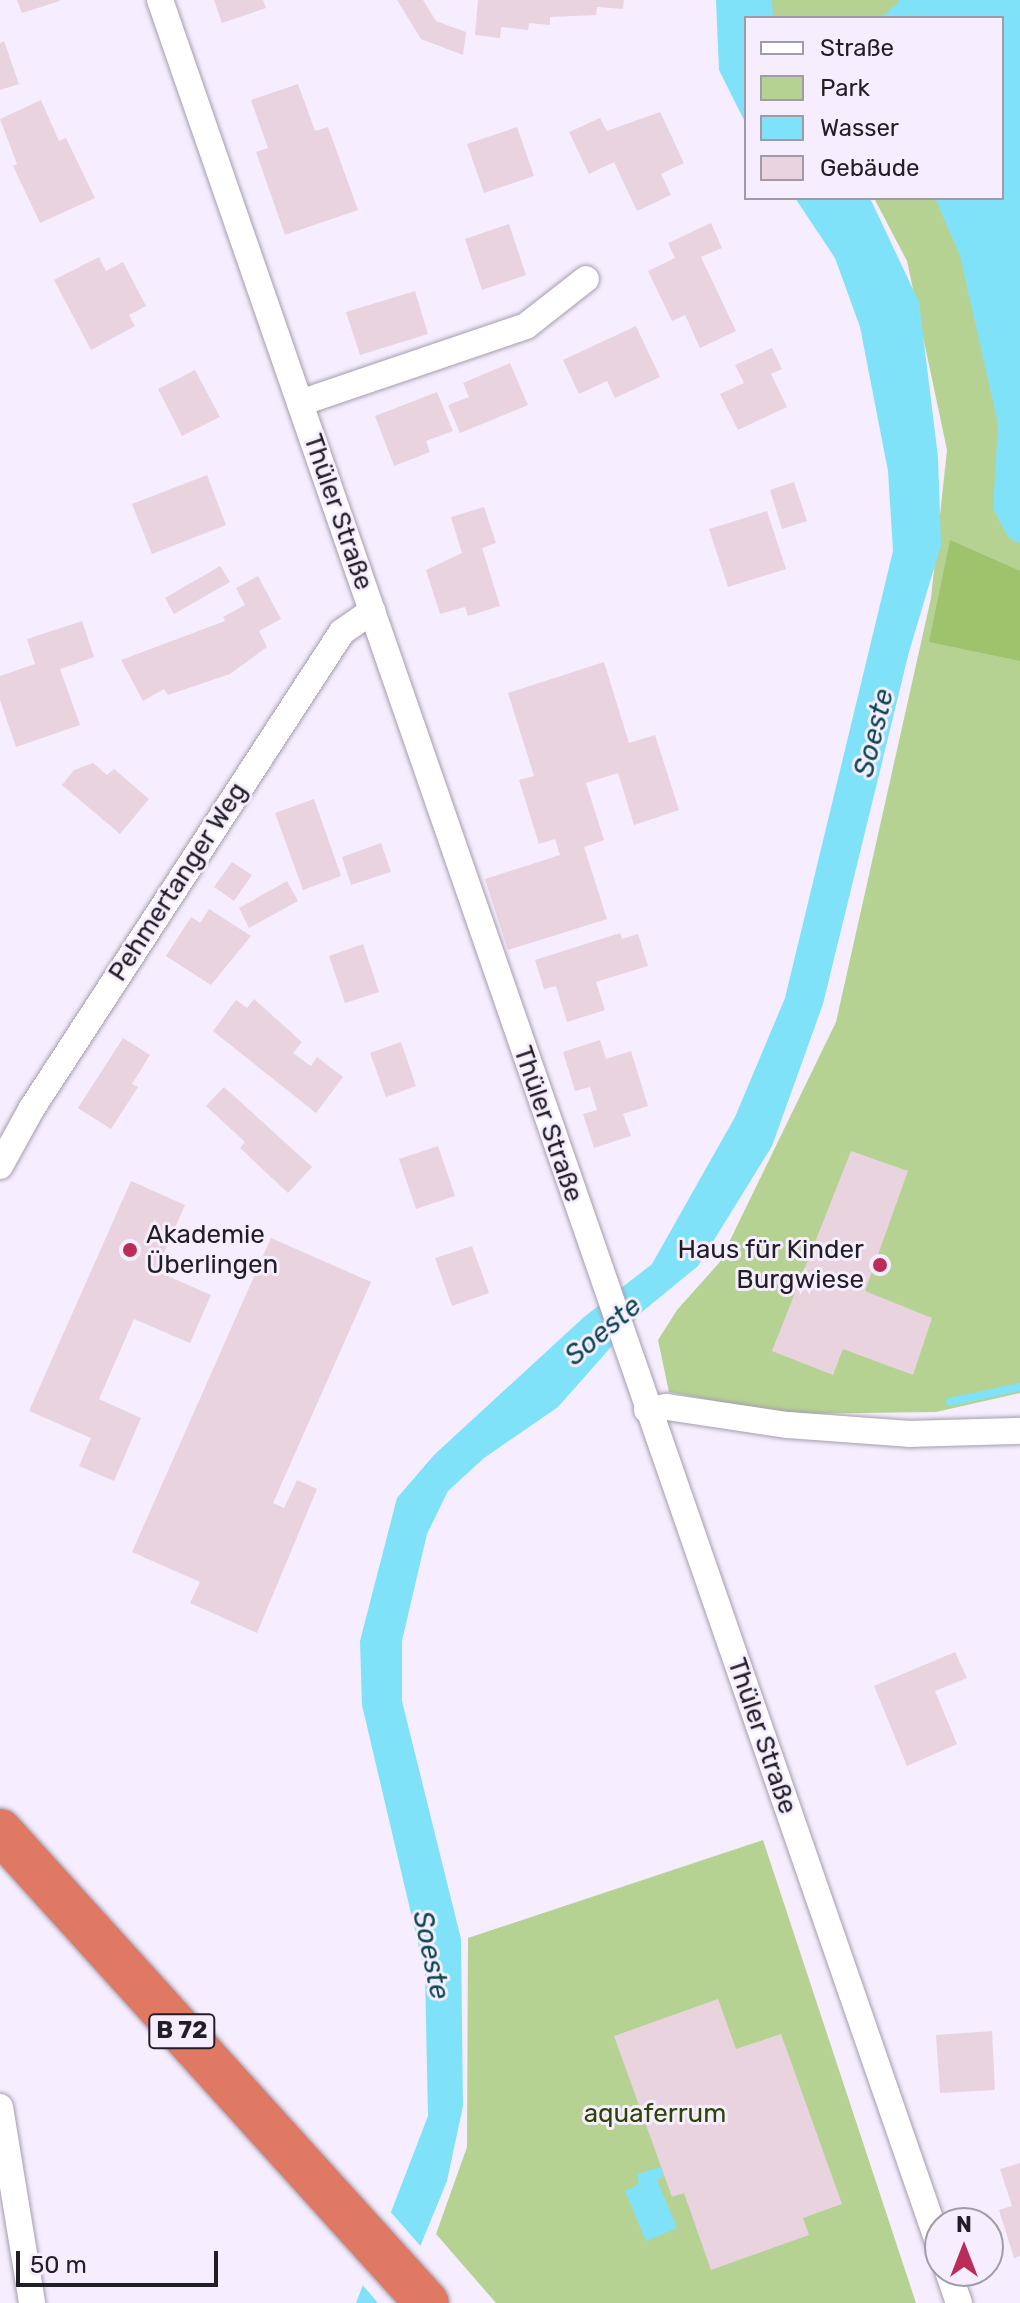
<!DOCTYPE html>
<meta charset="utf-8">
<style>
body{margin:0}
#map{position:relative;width:1020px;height:2303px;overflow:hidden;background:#f6eefe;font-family:Rubik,sans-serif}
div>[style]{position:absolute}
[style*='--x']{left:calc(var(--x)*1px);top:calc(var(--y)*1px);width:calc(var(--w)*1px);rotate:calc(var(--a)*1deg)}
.green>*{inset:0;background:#b6d293}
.forest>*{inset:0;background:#9ec36c}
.water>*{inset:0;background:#7fe2f8}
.pier>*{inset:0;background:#f6eefe}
.stream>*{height:8px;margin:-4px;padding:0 4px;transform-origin:4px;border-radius:4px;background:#7fe2f8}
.building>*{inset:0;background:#e8d3df}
.roads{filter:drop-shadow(0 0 2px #a59cae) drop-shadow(0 0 2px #a59cae)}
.street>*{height:26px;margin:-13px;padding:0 13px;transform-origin:13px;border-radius:13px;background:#fff}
.highway>*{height:44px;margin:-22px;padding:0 22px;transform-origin:22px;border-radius:22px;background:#e07963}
.dots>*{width:22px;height:22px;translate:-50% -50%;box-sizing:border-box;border:4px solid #f6eefe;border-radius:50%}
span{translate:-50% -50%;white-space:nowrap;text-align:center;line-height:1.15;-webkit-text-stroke:6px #f6eefe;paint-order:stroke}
.shield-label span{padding:2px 6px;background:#f6eefe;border:2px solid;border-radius:6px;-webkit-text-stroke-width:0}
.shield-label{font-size:24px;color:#211e25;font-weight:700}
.street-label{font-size:26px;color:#211e25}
.poi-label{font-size:26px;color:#211e25}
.left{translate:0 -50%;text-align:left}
.right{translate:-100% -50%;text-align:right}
.park-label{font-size:26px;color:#2e4402}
.water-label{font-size:28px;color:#0b4854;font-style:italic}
.legend{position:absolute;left:744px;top:16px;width:260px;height:184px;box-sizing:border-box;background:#f6eefe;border:2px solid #a19ba7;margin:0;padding:10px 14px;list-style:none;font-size:24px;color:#211e25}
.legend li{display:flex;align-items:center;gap:16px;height:40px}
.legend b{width:40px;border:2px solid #a19ba7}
.north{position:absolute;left:924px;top:2207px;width:80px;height:80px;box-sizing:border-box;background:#f6eefe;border:2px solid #a19ba7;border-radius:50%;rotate:0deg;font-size:22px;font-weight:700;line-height:32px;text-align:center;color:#211e25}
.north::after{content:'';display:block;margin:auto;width:28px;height:36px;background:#bb2c59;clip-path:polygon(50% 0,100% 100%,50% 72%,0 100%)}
.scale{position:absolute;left:16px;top:2251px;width:202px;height:36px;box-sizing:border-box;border:4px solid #211e25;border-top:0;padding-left:10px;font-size:24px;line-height:28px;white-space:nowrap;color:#211e25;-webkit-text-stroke:6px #f6eefe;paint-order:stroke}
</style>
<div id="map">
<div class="green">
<i style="clip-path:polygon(755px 0,1020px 0,1020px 1393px,936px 1412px,784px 1414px,669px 1392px,658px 1340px,677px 1310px,719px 1263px,836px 1022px,931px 598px,947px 450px,907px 261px,874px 198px,1002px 198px,1002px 18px,762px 18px)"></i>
<i style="clip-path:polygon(763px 1840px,916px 2303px,496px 2303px,436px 2234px,467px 2147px,468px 1938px)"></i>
</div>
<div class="forest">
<i style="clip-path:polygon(950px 540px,1020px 571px,1020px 661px,929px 642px)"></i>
</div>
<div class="water">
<i style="clip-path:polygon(716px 0,772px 0,773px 18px,746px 18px,746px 124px,719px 70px)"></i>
<i style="clip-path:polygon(900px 0,1020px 0,1020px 544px,1008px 537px,993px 509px,998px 424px,960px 256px,935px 198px,1002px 198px,1002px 18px,881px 18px)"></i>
<i style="clip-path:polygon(795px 198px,870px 198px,919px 302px,938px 457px,941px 545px,909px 652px,823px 1004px,772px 1146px,698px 1266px,642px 1312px,558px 1407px,484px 1458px,448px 1491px,427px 1534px,402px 1641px,402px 1701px,461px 1939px,463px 2106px,447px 2181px,397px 2303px,356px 2303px,428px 2116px,425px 1973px,362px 1705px,360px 1641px,397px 1498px,434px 1455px,584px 1317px,652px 1264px,735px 1117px,785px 998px,893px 551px,888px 471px,860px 327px,835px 258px)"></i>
<i style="clip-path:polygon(660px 2167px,664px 2176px,657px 2180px,677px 2228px,646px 2241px,625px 2191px,639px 2184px,637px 2174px)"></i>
</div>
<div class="pier">
<i style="clip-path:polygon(388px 2209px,424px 2250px,401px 2303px,378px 2303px,360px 2282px)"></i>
</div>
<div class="stream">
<i style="--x:950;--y:1402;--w:72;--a:-12.1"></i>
</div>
<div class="building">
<i style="clip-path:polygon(17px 0,60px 0,60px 1px,22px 13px)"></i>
<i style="clip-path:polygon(214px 0,263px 0,266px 8px,222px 23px)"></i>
<i style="clip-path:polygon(397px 0,423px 0,436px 21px,466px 32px,463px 55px,421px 39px)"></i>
<i style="clip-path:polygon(478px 0,624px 0,623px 9px,597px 7px,596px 15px,550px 17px,550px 25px,529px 23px,528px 30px,501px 27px,500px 38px,475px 35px)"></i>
<i style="clip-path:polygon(4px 41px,19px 84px,0 90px,0 43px)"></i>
<i style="clip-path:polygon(298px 84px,315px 131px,328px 127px,358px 210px,285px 235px,256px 152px,268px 148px,251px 100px)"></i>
<i style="clip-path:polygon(41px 100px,59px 141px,66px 138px,95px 198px,40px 223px,13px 166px,17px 164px,0 119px)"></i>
<i style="clip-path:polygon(660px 112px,684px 163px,661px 174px,671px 195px,637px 211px,614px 162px,589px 174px,569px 132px,600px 118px,607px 131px)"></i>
<i style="clip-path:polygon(517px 127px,534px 176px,484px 193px,467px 144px)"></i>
<i style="clip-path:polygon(711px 223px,722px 248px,701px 257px,736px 331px,700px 348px,685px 315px,672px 321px,648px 271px,675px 258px,668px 243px)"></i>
<i style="clip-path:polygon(509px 224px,526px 275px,482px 290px,465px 239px)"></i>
<i style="clip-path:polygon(99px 257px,106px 271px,123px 262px,146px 306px,129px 315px,135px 326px,91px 350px,54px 280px)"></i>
<i style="clip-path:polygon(415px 291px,428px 334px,360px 355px,346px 312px)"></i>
<i style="clip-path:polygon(636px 326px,660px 377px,615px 398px,607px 381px,579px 394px,563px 360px)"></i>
<i style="clip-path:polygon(772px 348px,782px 369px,771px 374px,787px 407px,738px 430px,720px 394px,744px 383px,735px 365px)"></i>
<i style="clip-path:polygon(510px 363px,528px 405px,460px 433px,448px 405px,469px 397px,463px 383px)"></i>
<i style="clip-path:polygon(195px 370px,220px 417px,182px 436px,158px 389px)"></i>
<i style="clip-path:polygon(437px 392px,453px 431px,426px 441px,430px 452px,394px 466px,375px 416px)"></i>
<i style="clip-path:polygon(207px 475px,226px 525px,152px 554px,132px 504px)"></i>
<i style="clip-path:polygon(794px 482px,807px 521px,782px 529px,770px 490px)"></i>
<i style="clip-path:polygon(484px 507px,496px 543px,482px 548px,500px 606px,468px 616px,465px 607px,440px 614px,426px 570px,462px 553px,451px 517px)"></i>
<i style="clip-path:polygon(767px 511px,786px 569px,728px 587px,709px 529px)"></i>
<i style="clip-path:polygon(220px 566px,230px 582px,174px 614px,165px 598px)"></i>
<i style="clip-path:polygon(258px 576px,281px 619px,259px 631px,267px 647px,230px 674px,168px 695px,164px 689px,143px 701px,121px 660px,225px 621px,223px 617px,245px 605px,236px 588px)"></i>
<i style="clip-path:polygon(82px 621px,94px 657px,60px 669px,80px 725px,16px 747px,0 700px,0 676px,35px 664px,27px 639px)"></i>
<i style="clip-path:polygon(604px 662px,629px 743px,655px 735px,679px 810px,634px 825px,618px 773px,586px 783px,604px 840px,584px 847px,607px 919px,508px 950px,485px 879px,560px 855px,555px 839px,539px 844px,519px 780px,534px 776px,508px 693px)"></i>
<i style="clip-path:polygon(93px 763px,107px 775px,114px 769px,149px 799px,120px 834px,62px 785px,74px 770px)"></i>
<i style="clip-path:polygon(314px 799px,341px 876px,303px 890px,275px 813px)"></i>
<i style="clip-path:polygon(381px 843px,391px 872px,351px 885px,342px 857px)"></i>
<i style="clip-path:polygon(232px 862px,252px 875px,234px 901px,214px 887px)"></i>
<i style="clip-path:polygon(287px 881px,298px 901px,249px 928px,239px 908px)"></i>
<i style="clip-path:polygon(209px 909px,251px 936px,211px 985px,166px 956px,191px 917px,200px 923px)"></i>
<i style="clip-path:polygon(620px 933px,622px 939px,638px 934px,648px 966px,596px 982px,605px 1010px,567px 1022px,556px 986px,544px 989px,535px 960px)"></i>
<i style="clip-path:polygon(363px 944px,379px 992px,345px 1003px,329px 956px)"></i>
<i style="clip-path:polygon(254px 999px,302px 1042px,293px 1053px,311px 1066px,317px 1057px,343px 1077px,316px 1113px,213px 1031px,236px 1000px,247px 1008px)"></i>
<i style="clip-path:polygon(123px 1038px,150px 1055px,132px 1084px,138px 1087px,111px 1129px,78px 1108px)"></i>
<i style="clip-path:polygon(600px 1040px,606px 1059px,631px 1051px,648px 1106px,623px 1114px,631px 1136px,594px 1148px,583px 1114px,597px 1110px,590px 1087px,575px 1091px,563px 1052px)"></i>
<i style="clip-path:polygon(401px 1042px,416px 1086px,386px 1097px,370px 1053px)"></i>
<i style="clip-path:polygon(224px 1087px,312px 1167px,288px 1193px,240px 1148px,245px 1142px,206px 1106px)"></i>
<i style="clip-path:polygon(438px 1146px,455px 1196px,416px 1209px,399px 1159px)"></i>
<i style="clip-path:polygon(851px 1151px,908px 1171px,865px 1291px,932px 1318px,913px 1375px,843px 1349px,833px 1375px,772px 1351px)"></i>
<i style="clip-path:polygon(131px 1181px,185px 1205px,156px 1271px,211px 1295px,190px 1343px,134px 1319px,99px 1399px,141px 1418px,114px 1481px,79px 1466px,91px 1438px,29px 1411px)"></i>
<i style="clip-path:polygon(271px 1238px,371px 1282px,273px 1503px,284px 1508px,297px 1480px,317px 1489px,257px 1633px,190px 1603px,200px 1582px,132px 1552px)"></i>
<i style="clip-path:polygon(472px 1246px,489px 1293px,452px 1306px,435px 1258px)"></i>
<i style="clip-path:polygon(955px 1652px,967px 1678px,935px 1691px,957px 1744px,907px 1766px,874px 1686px)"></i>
<i style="clip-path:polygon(718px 1999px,736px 2049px,781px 2034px,842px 2204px,803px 2218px,809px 2235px,711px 2270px,684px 2193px,672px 2197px,614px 2036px)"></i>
<i style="clip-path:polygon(992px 2031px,995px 2090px,940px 2093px,936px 2035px)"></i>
<i style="clip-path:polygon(1020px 2163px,1020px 2256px,1014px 2258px,999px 2210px,1012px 2206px,1000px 2169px)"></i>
</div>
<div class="roads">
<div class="street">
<i style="--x:160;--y:0;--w:2379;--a:70.86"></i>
<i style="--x:300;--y:403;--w:239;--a:-18.8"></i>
<i style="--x:526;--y:326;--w:76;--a:-38.1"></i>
<i style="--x:0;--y:1166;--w:66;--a:-61.1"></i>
<i style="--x:32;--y:1108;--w:568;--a:-56.93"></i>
<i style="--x:342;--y:632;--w:37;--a:-35"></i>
<i style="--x:647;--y:1410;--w:20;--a:-9"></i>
<i style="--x:667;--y:1407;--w:122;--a:8.5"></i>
<i style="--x:788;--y:1425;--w:123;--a:4.2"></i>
<i style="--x:911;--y:1434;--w:109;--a:-1.6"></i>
<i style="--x:0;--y:2107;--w:199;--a:80.7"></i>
<i style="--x:948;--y:2271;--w:34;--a:71"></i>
</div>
<div class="highway">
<i style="--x:0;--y:1831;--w:636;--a:47.87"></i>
</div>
</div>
<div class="dots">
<i style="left:130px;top:1250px;background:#bb2c59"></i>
<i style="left:880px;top:1265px;background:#bb2c59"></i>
</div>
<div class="shield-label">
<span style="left:182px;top:2031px">B 72</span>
</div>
<div class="street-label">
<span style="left:338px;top:512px;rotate:71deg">Thüler Straße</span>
<span style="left:178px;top:882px;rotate:-57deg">Pehmertanger Weg</span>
<span style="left:548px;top:1124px;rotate:71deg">Thüler Straße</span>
<span style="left:762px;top:1736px;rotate:71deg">Thüler Straße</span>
</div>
<div class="poi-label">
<span class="left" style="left:146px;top:1250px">Akademie<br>Überlingen</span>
<span class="right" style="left:864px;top:1265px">Haus für Kinder<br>Burgwiese</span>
</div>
<div class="park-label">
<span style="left:655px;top:2114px">aquaferrum</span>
</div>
<div class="water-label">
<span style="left:874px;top:733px;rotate:-76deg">Soeste</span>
<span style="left:603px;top:1331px;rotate:-40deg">Soeste</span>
<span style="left:431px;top:1955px;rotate:78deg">Soeste</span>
</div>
<ul class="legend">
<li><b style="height:10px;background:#fff"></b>Straße</li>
<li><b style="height:22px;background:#b6d293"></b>Park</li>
<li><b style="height:22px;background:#7fe2f8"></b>Wasser</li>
<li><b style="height:22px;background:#e8d3df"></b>Gebäude</li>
</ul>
<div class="north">N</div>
<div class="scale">50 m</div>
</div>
